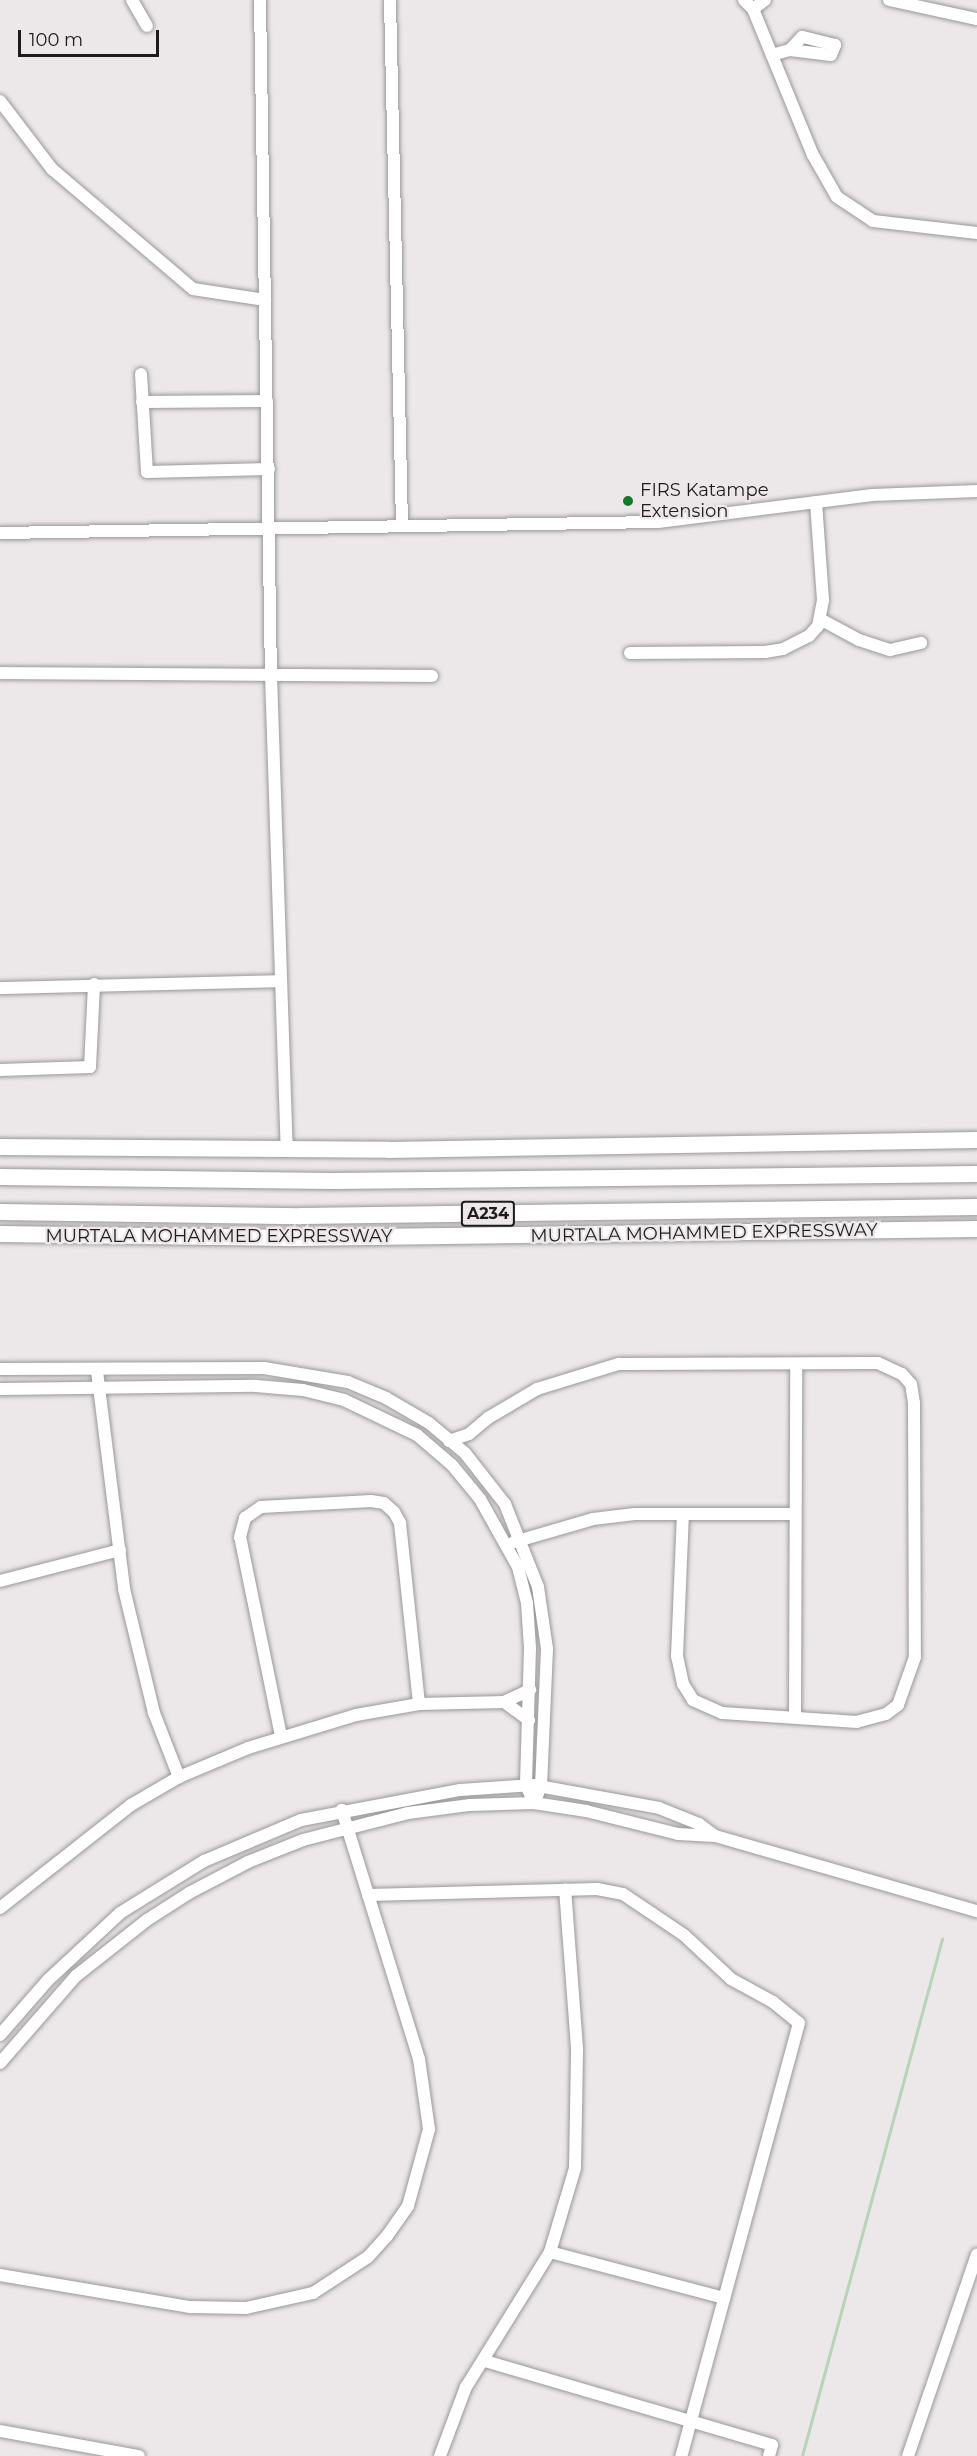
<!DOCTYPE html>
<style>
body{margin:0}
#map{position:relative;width:977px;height:2456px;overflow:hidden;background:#ece8ea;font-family:Montserrat,sans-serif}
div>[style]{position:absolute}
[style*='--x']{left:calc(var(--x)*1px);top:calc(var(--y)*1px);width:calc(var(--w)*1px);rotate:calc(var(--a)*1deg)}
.stream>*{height:3px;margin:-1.5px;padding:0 1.5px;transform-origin:1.5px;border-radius:1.5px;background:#b7d3b8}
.roads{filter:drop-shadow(0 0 2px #9a9799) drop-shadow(0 0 2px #9a9799)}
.minor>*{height:12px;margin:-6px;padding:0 6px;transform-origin:6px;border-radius:6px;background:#fff}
.highway>*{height:16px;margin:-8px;padding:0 8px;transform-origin:8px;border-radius:8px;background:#fff}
.dots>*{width:16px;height:16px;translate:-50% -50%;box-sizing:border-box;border:3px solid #ece8ea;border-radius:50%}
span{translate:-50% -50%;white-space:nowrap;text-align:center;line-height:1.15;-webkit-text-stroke:4.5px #ece8ea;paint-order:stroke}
.shield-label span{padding:2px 4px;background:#ece8ea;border:2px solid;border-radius:4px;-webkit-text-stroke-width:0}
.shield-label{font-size:16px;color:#1d1b1c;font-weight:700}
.poi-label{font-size:18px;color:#1d1b1c}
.left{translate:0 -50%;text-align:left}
.street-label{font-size:18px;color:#1d1b1c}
.scale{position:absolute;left:18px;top:30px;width:141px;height:27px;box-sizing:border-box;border:3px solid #1d1b1c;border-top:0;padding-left:8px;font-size:18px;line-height:21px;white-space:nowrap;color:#1d1b1c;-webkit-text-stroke:4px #ece8ea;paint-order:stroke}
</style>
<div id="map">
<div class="stream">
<i style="--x:802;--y:2456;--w:536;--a:-74.85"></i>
</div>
<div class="roads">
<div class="minor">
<i style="--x:132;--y:0;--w:30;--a:60"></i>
<i style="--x:260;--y:0;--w:675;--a:89.07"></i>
<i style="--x:271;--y:675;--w:474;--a:88.1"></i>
<i style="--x:390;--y:0;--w:526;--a:88.69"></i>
<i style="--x:744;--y:0;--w:13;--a:45"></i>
<i style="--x:753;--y:9;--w:158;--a:67.7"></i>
<i style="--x:813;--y:155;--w:48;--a:60.3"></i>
<i style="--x:837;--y:197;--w:43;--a:33.7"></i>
<i style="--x:873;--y:221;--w:105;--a:6.6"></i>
<i style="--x:889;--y:0;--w:90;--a:12.2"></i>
<i style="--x:753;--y:9;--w:15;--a:-37"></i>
<i style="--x:772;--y:55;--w:19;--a:-16"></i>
<i style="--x:790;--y:50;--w:41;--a:7"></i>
<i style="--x:831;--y:55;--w:11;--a:-68"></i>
<i style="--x:835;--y:45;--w:34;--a:-166"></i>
<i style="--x:802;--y:37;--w:18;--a:133"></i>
<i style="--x:0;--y:101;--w:86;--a:52.6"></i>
<i style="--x:52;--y:169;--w:185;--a:40.4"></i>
<i style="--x:193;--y:289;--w:73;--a:8.7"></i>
<i style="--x:141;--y:374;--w:98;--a:86.5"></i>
<i style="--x:147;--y:472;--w:122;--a:-1.4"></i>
<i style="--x:142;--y:402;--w:125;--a:-0.5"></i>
<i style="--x:0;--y:533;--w:658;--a:-0.96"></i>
<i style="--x:658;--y:522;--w:216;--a:-7.2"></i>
<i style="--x:872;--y:495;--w:105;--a:-2.2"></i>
<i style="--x:820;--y:619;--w:44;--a:28.3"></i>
<i style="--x:859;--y:640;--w:33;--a:18"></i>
<i style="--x:890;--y:650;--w:32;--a:-13"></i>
<i style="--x:630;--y:653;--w:135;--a:-0.4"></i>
<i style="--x:765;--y:652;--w:18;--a:-9"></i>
<i style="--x:783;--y:649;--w:29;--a:-27"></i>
<i style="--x:809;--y:636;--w:13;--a:-48"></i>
<i style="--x:818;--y:626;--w:26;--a:-79"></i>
<i style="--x:823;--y:600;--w:98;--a:-94.1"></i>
<i style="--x:0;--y:673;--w:432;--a:0.4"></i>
<i style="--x:0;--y:988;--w:280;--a:-1.4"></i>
<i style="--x:0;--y:1070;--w:90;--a:-1.9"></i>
<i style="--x:90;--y:1067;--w:83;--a:-87.2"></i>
<i style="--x:0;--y:1369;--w:264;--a:-0.2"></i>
<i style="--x:264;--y:1368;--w:85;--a:9.5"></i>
<i style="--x:348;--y:1382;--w:41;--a:22.8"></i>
<i style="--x:386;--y:1398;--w:50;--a:30.2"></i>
<i style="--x:429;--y:1423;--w:47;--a:39.8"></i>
<i style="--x:465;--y:1453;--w:65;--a:51.9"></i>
<i style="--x:505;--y:1504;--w:89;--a:68.3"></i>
<i style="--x:538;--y:1587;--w:63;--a:81.7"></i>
<i style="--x:547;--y:1649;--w:137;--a:92.5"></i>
<i style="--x:541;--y:1786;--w:18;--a:112"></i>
<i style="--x:97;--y:1371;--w:220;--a:82.9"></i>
<i style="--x:124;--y:1589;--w:128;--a:76.4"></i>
<i style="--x:154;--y:1713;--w:69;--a:68.7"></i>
<i style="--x:0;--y:1389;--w:256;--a:-0.7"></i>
<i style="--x:256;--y:1386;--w:47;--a:4.9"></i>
<i style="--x:303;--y:1390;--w:42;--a:13.7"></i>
<i style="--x:344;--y:1400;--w:81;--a:25.6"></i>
<i style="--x:417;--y:1435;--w:46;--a:40.6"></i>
<i style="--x:452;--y:1465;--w:44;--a:50.5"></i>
<i style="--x:480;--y:1499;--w:78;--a:60.8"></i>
<i style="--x:518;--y:1567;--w:37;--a:76"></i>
<i style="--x:527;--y:1603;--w:45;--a:86.2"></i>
<i style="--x:530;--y:1648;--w:137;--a:91.7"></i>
<i style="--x:526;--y:1785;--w:20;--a:66"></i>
<i style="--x:449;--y:1441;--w:21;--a:-19"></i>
<i style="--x:469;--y:1434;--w:25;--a:-40"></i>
<i style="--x:488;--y:1418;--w:57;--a:-30.6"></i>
<i style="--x:537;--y:1389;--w:86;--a:-17"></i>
<i style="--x:619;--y:1364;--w:259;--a:-0.2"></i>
<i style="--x:878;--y:1363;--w:26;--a:25"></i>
<i style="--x:902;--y:1374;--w:13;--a:48"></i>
<i style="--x:911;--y:1384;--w:19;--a:81"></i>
<i style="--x:914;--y:1403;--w:254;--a:89.8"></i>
<i style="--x:915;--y:1657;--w:51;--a:109.5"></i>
<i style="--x:898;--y:1705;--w:15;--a:143"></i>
<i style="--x:886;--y:1714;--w:30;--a:165"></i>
<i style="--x:857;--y:1722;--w:135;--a:-176.2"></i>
<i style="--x:722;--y:1713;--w:32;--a:-156"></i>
<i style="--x:693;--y:1700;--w:19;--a:-122"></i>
<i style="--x:683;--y:1684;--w:29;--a:-102"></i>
<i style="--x:677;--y:1656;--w:142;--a:-87.6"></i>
<i style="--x:514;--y:1542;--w:82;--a:-16.2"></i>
<i style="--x:593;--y:1519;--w:42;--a:-6.8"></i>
<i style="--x:635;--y:1514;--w:159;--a:0"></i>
<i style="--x:0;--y:1581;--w:124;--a:-14.5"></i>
<i style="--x:504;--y:1702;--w:31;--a:36"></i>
<i style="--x:795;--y:1717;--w:351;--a:-89.8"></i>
<i style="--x:281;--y:1736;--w:203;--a:-101.6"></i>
<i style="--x:240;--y:1537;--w:20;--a:-75"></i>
<i style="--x:245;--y:1518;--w:19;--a:-35"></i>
<i style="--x:261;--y:1507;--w:110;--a:-3.1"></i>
<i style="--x:371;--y:1501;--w:13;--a:9"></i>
<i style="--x:384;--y:1503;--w:13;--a:42"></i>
<i style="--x:394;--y:1512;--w:13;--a:61"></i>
<i style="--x:400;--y:1523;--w:182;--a:84"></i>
<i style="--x:368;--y:1895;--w:229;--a:-1.5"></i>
<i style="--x:597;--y:1889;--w:26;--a:11"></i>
<i style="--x:623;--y:1894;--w:73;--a:33.9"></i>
<i style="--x:684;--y:1935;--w:64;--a:43.1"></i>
<i style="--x:731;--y:1979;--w:48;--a:28.7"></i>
<i style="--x:773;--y:2002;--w:33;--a:39"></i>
<i style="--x:799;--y:2023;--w:449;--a:105.2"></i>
<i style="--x:0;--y:1908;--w:167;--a:-38.2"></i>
<i style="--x:131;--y:1805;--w:56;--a:-30.3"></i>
<i style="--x:179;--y:1777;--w:75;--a:-22.8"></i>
<i style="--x:248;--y:1748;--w:113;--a:-17"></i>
<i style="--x:356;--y:1715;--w:64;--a:-9.9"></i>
<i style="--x:419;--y:1704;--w:85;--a:-1.3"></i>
<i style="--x:504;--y:1702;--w:29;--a:-25"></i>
<i style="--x:0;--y:2035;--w:73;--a:-48.9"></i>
<i style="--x:48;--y:1980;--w:98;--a:-42.9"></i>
<i style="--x:120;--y:1913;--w:99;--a:-31.8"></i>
<i style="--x:204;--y:1861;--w:105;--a:-22.9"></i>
<i style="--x:301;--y:1820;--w:162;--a:-10.7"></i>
<i style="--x:460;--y:1790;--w:73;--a:-3.9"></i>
<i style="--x:533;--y:1785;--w:128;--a:10.3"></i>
<i style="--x:659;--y:1808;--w:43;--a:21.8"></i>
<i style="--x:699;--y:1824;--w:20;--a:37"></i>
<i style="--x:0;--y:2063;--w:116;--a:-48.9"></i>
<i style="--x:76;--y:1976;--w:90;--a:-38.3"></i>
<i style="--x:147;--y:1920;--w:50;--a:-32.7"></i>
<i style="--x:189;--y:1893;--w:67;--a:-27.7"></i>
<i style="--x:248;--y:1862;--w:59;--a:-21.8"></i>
<i style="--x:303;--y:1840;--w:108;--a:-14.4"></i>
<i style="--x:408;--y:1813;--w:63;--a:-7.4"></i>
<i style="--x:470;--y:1805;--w:64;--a:-1.8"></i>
<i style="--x:534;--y:1803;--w:53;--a:8.7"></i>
<i style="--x:586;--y:1811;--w:95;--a:14"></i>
<i style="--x:678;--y:1834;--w:37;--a:3"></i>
<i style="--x:715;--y:1836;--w:273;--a:16"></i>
<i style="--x:550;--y:2252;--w:180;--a:14.8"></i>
<i style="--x:0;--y:2275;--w:193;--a:9.6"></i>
<i style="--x:190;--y:2307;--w:56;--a:1"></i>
<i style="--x:246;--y:2308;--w:69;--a:-12.6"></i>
<i style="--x:313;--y:2293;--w:66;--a:-33.2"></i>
<i style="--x:368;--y:2257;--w:28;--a:-48"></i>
<i style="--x:387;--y:2236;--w:37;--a:-55"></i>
<i style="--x:408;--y:2206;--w:80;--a:-74.7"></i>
<i style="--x:429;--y:2129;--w:71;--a:-98.1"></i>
<i style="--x:419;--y:2059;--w:261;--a:-107.2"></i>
<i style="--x:485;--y:2361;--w:299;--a:16.3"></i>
<i style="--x:772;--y:2445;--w:11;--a:105"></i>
<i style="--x:0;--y:2431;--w:141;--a:10.2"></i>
<i style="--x:440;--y:2456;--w:74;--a:-69.4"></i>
<i style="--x:466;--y:2387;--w:159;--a:-58.1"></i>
<i style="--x:550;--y:2252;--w:88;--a:-73.4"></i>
<i style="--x:575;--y:2168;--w:120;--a:-89"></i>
<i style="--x:577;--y:2048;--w:159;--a:-94.3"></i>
<i style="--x:908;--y:2456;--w:213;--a:-71.1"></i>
</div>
<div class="highway">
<i style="--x:0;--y:1147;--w:389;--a:0.4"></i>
<i style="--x:389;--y:1150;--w:588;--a:-0.97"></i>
<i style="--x:0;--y:1177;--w:332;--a:0.7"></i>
<i style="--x:332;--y:1181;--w:645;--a:-0.62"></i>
<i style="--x:0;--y:1212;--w:301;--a:0.8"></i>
<i style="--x:301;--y:1216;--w:676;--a:-0.76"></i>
<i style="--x:0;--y:1234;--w:292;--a:0.8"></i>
<i style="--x:292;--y:1238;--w:685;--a:-0.75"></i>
</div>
</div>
<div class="dots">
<i style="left:628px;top:501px;background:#15792b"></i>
</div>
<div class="shield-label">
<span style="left:488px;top:1214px">A234</span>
</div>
<div class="poi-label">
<span class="left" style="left:640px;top:501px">FIRS Katampe<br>Extension</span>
</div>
<div class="street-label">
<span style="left:704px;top:1233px;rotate:-1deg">MURTALA MOHAMMED EXPRESSWAY</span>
<span style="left:219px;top:1236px">MURTALA MOHAMMED EXPRESSWAY</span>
</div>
<div class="scale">100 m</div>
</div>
